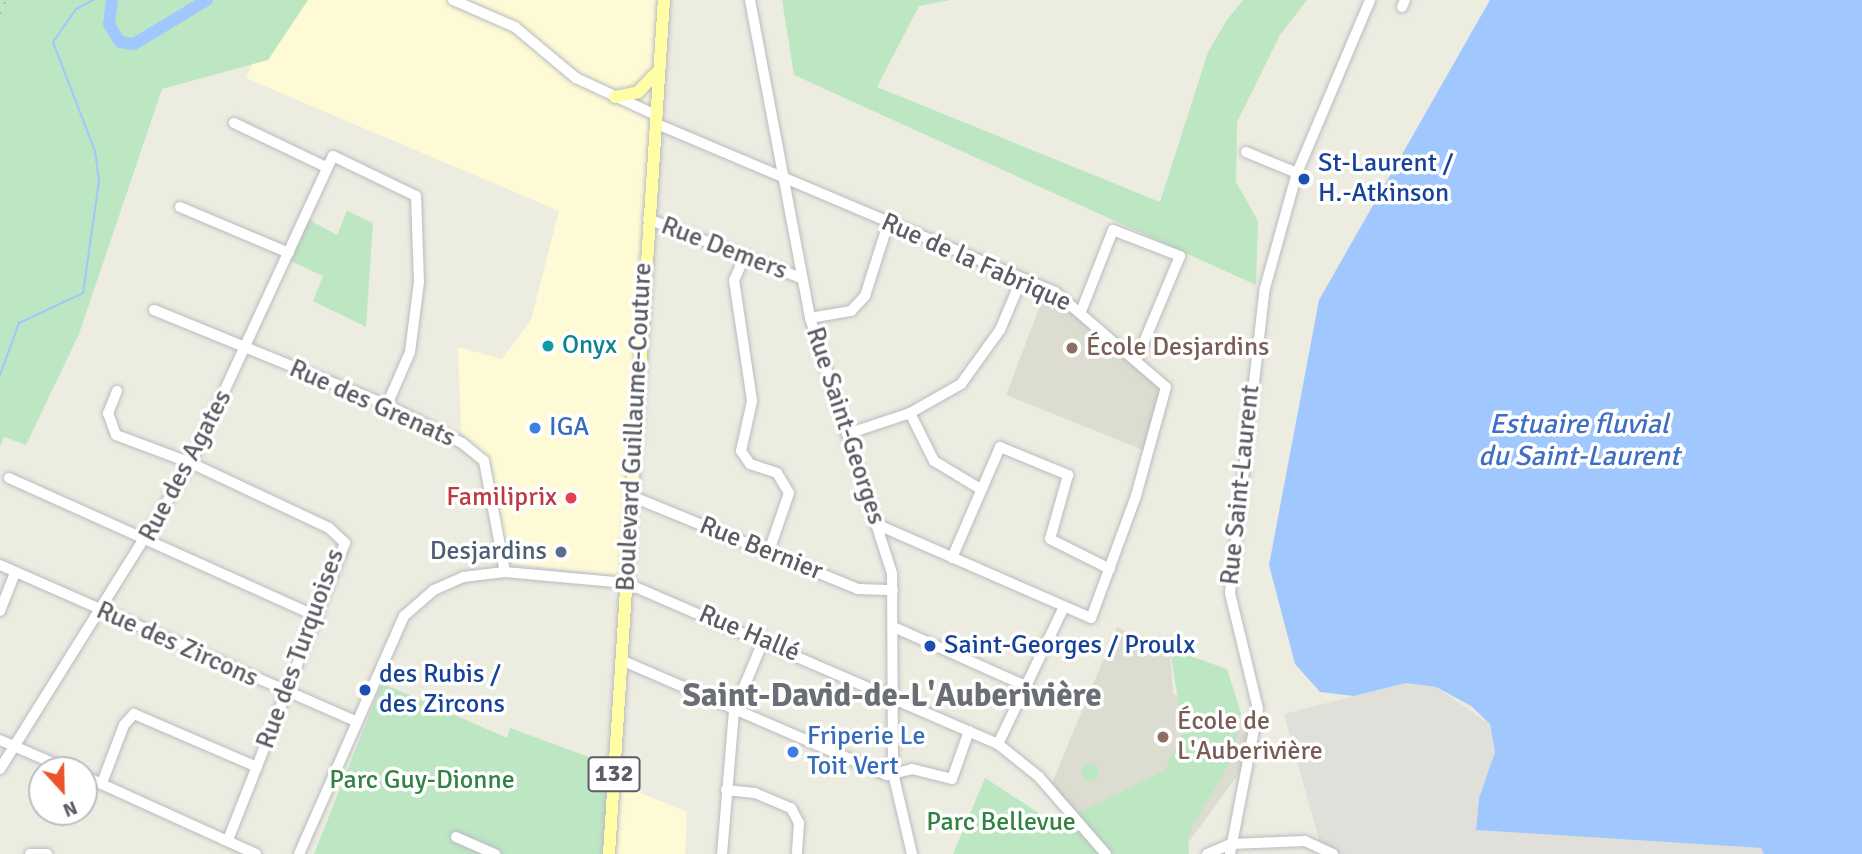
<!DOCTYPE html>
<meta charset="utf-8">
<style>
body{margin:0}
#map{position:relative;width:1862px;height:854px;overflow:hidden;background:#edece1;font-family:Signika,sans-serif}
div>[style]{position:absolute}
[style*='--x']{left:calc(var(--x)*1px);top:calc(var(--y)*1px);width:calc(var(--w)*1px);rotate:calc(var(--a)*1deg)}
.commercial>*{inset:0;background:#fefad5}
.industrial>*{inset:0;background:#e1dfd9}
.education>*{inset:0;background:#dddcd0}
.green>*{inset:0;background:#bde6c3}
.round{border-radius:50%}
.water>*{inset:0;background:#a0c8ff}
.stream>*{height:2px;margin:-1px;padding:0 1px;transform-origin:1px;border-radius:1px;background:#a0c8ff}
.river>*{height:12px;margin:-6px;padding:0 6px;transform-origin:6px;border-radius:6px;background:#a0c8ff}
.roads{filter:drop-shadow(0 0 2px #b9bbc1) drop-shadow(0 0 2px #b9bbc1)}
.minor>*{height:10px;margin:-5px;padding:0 5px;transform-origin:5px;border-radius:5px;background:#fff}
.major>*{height:12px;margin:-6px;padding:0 6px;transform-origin:6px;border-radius:6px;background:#fffda5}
.rail>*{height:2px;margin-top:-1px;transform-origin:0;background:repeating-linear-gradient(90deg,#b5b6b6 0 2px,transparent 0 11px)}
.dots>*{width:19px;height:19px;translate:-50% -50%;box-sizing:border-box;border:4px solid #fff;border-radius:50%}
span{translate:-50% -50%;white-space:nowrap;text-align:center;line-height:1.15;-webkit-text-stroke:7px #fff;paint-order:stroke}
.shield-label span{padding:2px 5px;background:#fff;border:2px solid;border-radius:5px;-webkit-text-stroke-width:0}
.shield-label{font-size:24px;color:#5a5d63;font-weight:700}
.transit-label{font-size:26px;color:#164399}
.left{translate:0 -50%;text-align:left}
.street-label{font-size:26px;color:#5a5d63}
.culture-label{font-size:26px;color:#0d838f}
.education-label{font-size:26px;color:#785e54}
.shop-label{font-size:26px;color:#366cbe}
.health-label{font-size:26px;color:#be3a42}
.right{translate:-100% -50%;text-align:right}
.service-label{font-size:26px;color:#4e5e75}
.park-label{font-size:26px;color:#328241}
.water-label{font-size:28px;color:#406ec4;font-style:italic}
.district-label{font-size:33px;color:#6b6e75;font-weight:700}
.north{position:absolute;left:28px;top:756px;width:70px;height:70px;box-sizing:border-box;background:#fff;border:2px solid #bdbec1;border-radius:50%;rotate:158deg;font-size:19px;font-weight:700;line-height:28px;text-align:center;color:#5a5d63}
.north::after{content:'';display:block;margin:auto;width:24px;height:32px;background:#ec5329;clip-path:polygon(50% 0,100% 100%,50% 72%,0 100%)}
</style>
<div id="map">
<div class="commercial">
<i style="clip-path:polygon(284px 0,659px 0,633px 578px,497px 561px,482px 463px,461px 431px,458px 347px,502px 359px,531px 320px,559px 211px,246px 78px)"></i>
<i style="clip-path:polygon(619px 784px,687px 812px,685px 854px,608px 854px)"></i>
</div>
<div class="industrial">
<i style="clip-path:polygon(1406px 683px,1436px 687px,1490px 724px,1495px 752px,1479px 798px,1476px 830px,1761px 848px,1764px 854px,1323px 854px,1284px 714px)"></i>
</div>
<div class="education">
<i style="clip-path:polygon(1046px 290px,1159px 382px,1167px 399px,1148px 452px,1006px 395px)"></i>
<i style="clip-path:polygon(1117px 627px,1170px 649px,1173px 694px,1256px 724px,1250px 758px,1180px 854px,1106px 854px,1050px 788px)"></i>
</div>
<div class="green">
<i style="clip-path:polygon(0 0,308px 0,268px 60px,162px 89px,79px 334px,26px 445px,4px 437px,0 447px)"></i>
<i style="clip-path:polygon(782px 0,951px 0,919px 6px,877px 87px,1160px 202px,1208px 52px,1227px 20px,1243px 0,1307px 0,1280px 35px,1237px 122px,1236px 182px,1258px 221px,1256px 285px,794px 75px)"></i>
<i style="clip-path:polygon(347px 211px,373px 223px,366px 327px,313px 301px,323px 276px,286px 259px,304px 217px,337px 235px)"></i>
<i style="clip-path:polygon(1170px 649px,1227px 669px,1241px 713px,1232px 759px,1188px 834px,1189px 854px,953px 854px,985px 778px,1056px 824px,1165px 770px,1183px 733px)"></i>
<i style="clip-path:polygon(382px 683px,507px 738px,510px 728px,611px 765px,605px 854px,314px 854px)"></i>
<i class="round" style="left:1081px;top:763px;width:18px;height:18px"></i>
</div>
<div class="water">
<i style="clip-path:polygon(1490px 0,1862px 0,1862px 854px,1764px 854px,1761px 848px,1476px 830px,1479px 798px,1495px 752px,1490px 724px,1471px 706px,1436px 687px,1406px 683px,1354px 696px,1320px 692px,1295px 664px,1269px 565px,1319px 300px)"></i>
</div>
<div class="stream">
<i style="--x:0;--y:375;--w:55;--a:-69.9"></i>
<i style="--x:19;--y:323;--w:71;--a:-25.1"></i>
<i style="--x:83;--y:293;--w:114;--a:-81.9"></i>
<i style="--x:99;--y:180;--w:29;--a:-98"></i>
<i style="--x:95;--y:151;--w:117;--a:-111.1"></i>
<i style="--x:53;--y:42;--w:40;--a:-55.1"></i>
<i style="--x:76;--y:9;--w:19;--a:-28"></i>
</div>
<div class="river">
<i style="--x:112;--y:0;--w:24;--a:97"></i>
<i style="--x:109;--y:24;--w:21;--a:59"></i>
<i style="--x:120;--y:42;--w:14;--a:8"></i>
<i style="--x:134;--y:44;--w:85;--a:-31.1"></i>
</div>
<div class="roads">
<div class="minor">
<i style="--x:453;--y:0;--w:68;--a:23.5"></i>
<i style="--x:515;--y:27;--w:80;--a:39.9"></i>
<i style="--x:576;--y:78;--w:90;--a:24.9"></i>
<i style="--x:750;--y:0;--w:324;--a:79.3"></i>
<i style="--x:810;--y:318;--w:269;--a:72.2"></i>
<i style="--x:892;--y:574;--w:199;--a:89.7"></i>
<i style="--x:893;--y:773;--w:83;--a:76.8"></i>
<i style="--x:1402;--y:7;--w:8;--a:-67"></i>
<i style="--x:234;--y:123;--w:102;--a:25.6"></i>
<i style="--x:657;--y:124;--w:432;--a:22.9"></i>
<i style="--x:1055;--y:292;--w:146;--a:40.6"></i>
<i style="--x:1166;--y:387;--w:113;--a:105.4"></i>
<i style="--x:1136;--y:496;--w:130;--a:110.2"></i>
<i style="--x:1091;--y:618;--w:235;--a:-156.4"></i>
<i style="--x:1246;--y:152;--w:55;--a:22.4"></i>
<i style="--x:180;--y:207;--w:118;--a:22.9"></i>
<i style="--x:648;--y:219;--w:164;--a:21.1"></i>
<i style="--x:744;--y:258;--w:24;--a:114"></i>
<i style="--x:734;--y:280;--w:122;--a:81.5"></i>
<i style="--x:752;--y:401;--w:51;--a:102.4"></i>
<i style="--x:741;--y:451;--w:16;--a:55"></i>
<i style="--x:750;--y:464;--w:28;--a:18"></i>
<i style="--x:777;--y:473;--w:23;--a:59"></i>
<i style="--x:789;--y:493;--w:61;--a:109"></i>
<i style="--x:1082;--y:309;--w:85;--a:-68.6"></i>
<i style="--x:1113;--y:230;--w:72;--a:21.2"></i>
<i style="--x:1180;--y:256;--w:112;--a:112.7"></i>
<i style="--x:154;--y:310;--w:252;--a:22.2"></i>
<i style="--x:387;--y:405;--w:84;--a:26.9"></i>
<i style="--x:462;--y:443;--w:28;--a:39"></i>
<i style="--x:484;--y:461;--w:113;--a:79.3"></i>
<i style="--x:810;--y:318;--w:42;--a:-9.7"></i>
<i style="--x:851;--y:311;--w:21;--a:-47"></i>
<i style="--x:865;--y:296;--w:76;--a:-72.3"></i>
<i style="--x:117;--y:391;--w:24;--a:112"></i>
<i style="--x:108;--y:413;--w:23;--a:70"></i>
<i style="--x:116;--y:435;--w:80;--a:20.5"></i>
<i style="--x:191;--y:463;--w:153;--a:25.2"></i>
<i style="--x:329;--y:528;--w:22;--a:43"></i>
<i style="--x:345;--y:543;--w:319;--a:111.5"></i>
<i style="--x:910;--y:413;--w:54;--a:63.4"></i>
<i style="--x:934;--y:461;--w:52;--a:31"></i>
<i style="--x:847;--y:434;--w:66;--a:-18.4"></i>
<i style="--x:910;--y:413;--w:59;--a:-29.6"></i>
<i style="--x:961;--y:384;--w:67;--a:-54.2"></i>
<i style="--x:1000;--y:330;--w:56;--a:-67.1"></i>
<i style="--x:9;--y:478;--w:339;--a:24.2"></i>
<i style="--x:631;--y:496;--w:245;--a:22.3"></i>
<i style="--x:858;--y:589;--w:35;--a:2"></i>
<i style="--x:952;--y:558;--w:121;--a:-66.6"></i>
<i style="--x:1000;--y:447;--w:74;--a:22.4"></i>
<i style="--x:1068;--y:475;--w:66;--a:105.7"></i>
<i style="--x:1050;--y:539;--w:67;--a:26.6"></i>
<i style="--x:0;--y:565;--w:388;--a:23.7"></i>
<i style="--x:0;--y:611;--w:41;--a:-68.5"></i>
<i style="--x:896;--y:628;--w:145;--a:24.1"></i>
<i style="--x:621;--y:660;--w:290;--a:23.4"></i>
<i style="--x:887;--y:775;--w:26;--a:-13"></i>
<i style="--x:912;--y:769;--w:41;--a:14"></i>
<i style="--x:952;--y:779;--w:51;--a:-70.5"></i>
<i style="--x:0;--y:740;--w:75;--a:23.5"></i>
<i style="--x:998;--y:744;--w:150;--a:-64.3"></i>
<i style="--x:0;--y:769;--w:361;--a:-58"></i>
<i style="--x:191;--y:463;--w:338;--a:-65.2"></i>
<i style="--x:333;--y:156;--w:92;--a:25.7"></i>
<i style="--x:416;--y:196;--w:86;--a:88"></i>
<i style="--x:419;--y:282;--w:71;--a:97.3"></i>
<i style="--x:410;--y:352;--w:58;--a:113.5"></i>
<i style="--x:84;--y:776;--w:189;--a:24.4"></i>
<i style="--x:102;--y:783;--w:62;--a:-69.2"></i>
<i style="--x:124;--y:725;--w:15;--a:-48"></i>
<i style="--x:134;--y:714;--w:134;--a:23.3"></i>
<i style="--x:726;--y:790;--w:29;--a:6"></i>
<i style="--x:755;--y:793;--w:39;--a:23"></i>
<i style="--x:791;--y:808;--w:17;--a:62"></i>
<i style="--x:799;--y:823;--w:31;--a:94"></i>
<i style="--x:456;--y:837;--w:43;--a:23.6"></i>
<i style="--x:30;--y:854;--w:17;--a:0"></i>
<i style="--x:299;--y:854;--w:260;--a:-66.2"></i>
<i style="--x:404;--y:616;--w:40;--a:-41"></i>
<i style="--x:434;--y:590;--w:32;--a:-24"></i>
<i style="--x:463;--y:577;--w:42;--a:-6.8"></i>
<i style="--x:505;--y:572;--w:121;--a:5.2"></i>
<i style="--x:626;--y:583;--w:405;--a:23.4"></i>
<i style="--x:998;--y:744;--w:53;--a:38.8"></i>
<i style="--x:1039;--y:777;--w:102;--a:49"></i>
<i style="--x:722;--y:854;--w:144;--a:-85.2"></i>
<i style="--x:734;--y:711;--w:78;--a:-67.4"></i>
<i style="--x:1207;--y:854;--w:26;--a:-23"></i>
<i style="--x:1231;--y:844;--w:74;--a:-2.3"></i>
<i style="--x:1305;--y:841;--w:31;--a:25"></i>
<i style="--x:1230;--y:854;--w:148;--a:-79.1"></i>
<i style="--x:1258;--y:709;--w:119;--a:-103.6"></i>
<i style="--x:1230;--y:593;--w:307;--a:-83.5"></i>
<i style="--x:1265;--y:288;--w:119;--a:-74.5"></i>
<i style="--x:1297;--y:173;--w:188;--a:-67.1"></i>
</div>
<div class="major">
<i style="--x:615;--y:97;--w:24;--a:-12"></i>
<i style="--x:638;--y:92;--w:30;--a:-46"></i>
<i style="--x:609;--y:854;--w:856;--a:-86.32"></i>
</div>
</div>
<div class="rail">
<i style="--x:0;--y:14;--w:15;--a:-67"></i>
</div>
<div class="dots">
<i style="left:1304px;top:179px;background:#1a4fb4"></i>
<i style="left:548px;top:346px;background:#0f9aa8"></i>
<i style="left:1072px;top:348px;background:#8d6e63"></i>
<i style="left:535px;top:428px;background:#3f7fe0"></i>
<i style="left:571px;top:498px;background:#e0444e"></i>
<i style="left:561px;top:552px;background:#5c6f8a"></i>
<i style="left:930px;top:646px;background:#1a4fb4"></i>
<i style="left:365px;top:690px;background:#1a4fb4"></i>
<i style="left:1163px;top:737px;background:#8d6e63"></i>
<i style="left:793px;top:752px;background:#3f7fe0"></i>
</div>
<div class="shield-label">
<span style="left:614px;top:774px">132</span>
</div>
<div class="transit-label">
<span class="left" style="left:1318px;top:179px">St-Laurent /<br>H.-Atkinson</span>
<span class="left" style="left:944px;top:646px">Saint-Georges / Proulx</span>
<span class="left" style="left:379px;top:690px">des Rubis /<br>des Zircons</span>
</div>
<div class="street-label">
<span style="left:724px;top:249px;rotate:21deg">Rue Demers</span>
<span style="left:976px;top:263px;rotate:24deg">Rue de la Fabrique</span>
<span style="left:372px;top:404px;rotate:24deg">Rue des Grenats</span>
<span style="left:845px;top:426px;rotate:72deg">Rue Saint-Georges</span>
<span style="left:635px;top:427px;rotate:-87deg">Boulevard Guillaume-Couture</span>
<span style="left:186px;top:466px;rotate:-62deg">Rue des Agates</span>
<span style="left:1241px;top:485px;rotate:-84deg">Rue Saint-Laurent</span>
<span style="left:761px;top:549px;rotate:22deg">Rue Bernier</span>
<span style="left:749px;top:634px;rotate:23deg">Rue Hallé</span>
<span style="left:177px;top:645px;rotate:24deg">Rue des Zircons</span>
<span style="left:301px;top:649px;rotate:-70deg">Rue des Turquoises</span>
</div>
<div class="culture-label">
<span class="left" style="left:562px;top:346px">Onyx</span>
</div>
<div class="education-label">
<span class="left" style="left:1086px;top:348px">École Desjardins</span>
<span class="left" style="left:1177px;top:737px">École de<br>L'Auberivière</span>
</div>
<div class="shop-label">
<span class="left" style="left:549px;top:428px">IGA</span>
<span class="left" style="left:807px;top:752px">Friperie Le<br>Toit Vert</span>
</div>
<div class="health-label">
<span class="right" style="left:557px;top:498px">Familiprix</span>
</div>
<div class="service-label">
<span class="right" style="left:547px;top:552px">Desjardins</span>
</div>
<div class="park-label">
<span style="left:422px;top:781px">Parc Guy-Dionne</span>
<span style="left:1001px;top:823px">Parc Bellevue</span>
</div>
<div class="water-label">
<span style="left:1579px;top:440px">Estuaire fluvial<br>du Saint-Laurent</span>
</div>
<div class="district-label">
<span style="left:892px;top:696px">Saint-David-de-L'Auberivière</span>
</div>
<div class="north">N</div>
</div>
